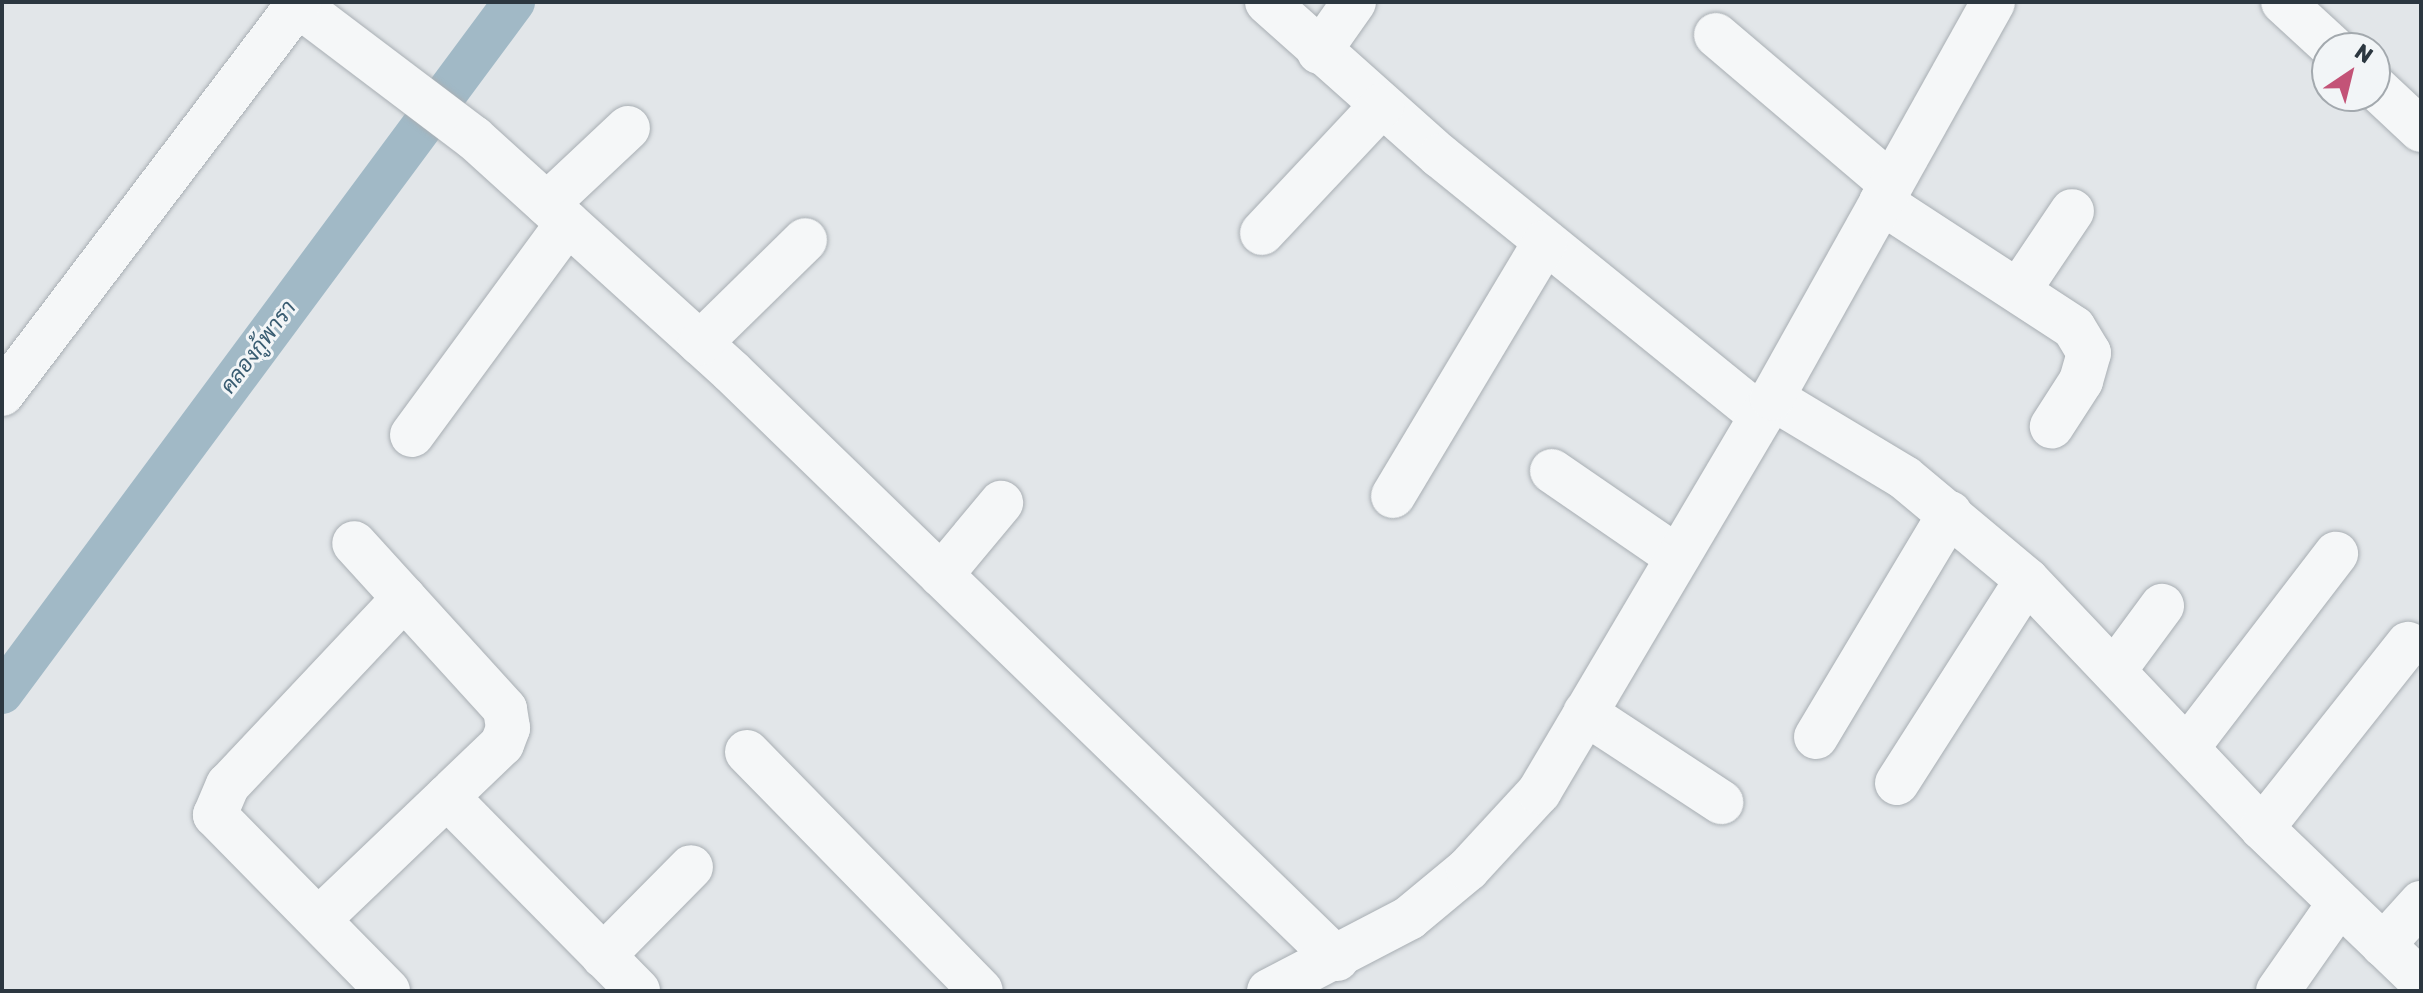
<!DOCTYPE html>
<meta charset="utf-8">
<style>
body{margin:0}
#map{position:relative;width:2423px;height:993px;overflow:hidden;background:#e2e6e9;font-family:Rubik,Sarabun,sans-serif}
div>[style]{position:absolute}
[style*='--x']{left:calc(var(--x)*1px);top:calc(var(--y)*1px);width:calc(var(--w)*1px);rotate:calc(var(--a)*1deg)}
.canal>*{height:42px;margin:-21px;padding:0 21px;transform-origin:21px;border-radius:21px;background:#a1b9c6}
.roads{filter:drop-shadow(0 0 2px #a8aeb3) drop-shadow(0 0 2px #a8aeb3)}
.minor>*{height:44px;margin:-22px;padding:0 22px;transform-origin:22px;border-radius:22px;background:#f5f7f8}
span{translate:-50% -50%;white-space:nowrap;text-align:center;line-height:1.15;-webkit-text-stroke:6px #f2f5f7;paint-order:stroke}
.water-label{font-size:22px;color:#395c71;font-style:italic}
.frame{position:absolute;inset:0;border:4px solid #2c3740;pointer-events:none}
.north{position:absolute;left:2311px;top:32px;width:80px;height:80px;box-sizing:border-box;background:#f2f5f7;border:2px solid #a3a9ae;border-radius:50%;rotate:35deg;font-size:22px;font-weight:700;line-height:32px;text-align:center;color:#2c3740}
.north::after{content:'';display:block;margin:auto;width:28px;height:36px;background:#c35377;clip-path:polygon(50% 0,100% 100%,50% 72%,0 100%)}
</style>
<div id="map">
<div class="canal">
<i style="--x:2;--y:693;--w:860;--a:-53.46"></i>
</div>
<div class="roads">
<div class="minor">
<i style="--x:294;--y:2;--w:226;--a:37.1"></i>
<i style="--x:474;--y:138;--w:348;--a:42.2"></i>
<i style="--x:732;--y:372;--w:843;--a:44.13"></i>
<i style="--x:1267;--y:2;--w:232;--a:41.7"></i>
<i style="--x:1440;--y:156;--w:413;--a:39"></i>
<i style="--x:2283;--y:2;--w:68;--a:42.6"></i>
<i style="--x:1716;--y:35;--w:230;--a:40.4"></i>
<i style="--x:1319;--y:52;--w:61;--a:-55"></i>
<i style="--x:2375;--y:87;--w:63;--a:43.1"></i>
<i style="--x:1881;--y:202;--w:230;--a:33.1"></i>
<i style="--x:2074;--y:328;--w:29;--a:59"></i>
<i style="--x:2089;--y:353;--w:29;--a:106"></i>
<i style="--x:2081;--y:381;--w:54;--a:122.8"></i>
<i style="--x:547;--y:204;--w:111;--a:-43.2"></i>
<i style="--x:1262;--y:233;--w:175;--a:-46.8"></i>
<i style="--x:2019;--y:290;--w:95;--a:-56.1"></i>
<i style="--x:700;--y:343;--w:147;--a:-44.4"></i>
<i style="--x:2;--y:394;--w:492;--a:-52.8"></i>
<i style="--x:1772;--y:398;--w:155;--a:31"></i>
<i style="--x:1905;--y:478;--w:159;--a:39.9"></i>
<i style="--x:2027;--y:580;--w:342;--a:46.5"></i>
<i style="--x:2262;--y:828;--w:221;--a:43.9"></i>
<i style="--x:412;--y:435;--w:263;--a:-53.7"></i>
<i style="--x:1552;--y:471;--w:152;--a:34.5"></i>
<i style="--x:1393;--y:496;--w:296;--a:-59.1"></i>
<i style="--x:941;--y:575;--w:94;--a:-50.2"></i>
<i style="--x:2114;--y:671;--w:81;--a:-53.6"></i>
<i style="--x:1585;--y:713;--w:163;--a:33.2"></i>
<i style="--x:1816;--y:737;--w:261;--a:-59.1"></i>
<i style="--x:2187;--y:748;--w:245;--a:-52.5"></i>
<i style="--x:747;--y:752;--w:334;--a:45.6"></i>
<i style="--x:1897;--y:783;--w:241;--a:-57.4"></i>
<i style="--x:447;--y:797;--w:272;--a:45.4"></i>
<i style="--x:2262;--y:828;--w:235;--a:-51.6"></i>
<i style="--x:319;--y:919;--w:253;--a:-43.7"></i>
<i style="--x:502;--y:744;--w:17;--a:-69"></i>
<i style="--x:508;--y:728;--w:19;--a:-99"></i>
<i style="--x:505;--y:709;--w:224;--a:-132.3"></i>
<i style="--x:2383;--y:945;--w:57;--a:-47.9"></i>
<i style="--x:603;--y:956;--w:125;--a:-45.3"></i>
<i style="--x:388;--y:991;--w:247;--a:-134.5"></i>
<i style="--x:215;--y:815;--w:33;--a:-67"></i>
<i style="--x:228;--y:785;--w:257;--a:-46.7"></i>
<i style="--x:1269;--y:991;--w:158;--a:-27.5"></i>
<i style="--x:1409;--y:918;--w:77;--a:-39.7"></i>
<i style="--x:1468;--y:869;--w:105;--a:-47.3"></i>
<i style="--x:1539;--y:792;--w:458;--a:-59.4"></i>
<i style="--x:1772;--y:398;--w:453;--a:-60.8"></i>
<i style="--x:2278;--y:991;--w:106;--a:-55"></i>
</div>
</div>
<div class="water-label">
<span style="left:258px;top:347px;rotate:-53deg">คลองกู้พารา</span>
</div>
<div class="frame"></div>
<div class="north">N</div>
</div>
